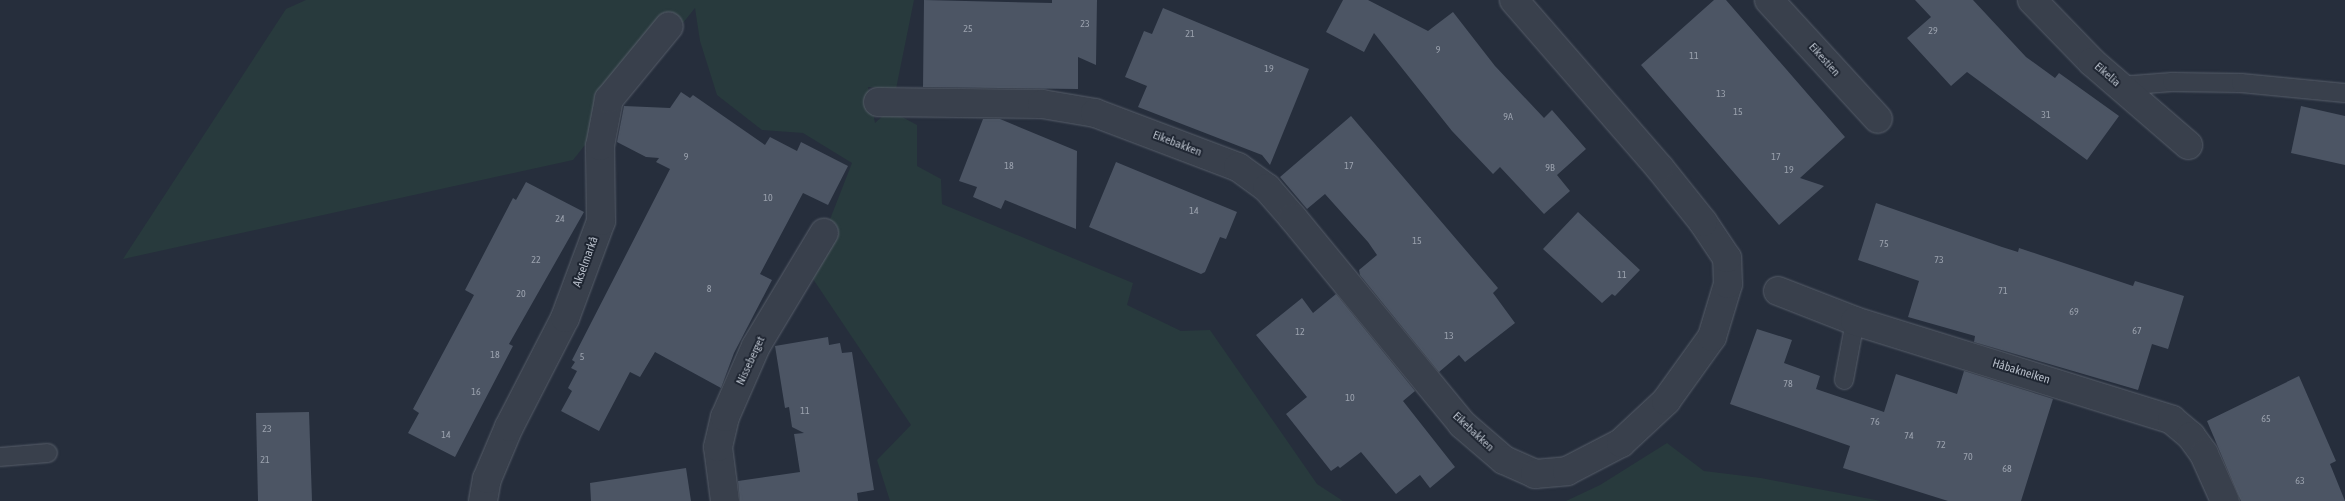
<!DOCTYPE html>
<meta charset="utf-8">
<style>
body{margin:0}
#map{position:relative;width:2345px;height:501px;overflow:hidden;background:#262e3c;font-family:"Asap Condensed",sans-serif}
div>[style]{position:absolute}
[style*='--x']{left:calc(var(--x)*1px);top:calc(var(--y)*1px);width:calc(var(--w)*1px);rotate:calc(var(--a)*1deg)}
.green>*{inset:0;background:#283a3d}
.building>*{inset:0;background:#4c5564}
.roads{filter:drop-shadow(0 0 1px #575e6a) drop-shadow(0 0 1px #575e6a)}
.lane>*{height:18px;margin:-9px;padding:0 9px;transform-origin:9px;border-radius:9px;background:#39404c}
.street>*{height:28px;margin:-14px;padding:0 14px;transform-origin:14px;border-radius:14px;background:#39404c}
span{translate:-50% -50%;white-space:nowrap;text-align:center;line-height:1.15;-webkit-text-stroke:4px #1e2531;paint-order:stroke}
.number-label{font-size:10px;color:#9ba2ae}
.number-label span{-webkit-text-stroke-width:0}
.street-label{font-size:12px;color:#b5bcc7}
</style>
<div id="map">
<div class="green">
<i style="clip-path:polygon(306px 0,914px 0,896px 89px,868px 87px,875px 123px,889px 110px,917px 125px,917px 166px,941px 179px,942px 204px,1133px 283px,1127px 305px,1181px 331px,1210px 330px,1317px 484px,1343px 501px,890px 501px,877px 460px,911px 425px,809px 273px,852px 163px,803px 133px,762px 130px,717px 95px,700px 41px,695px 8px,573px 160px,123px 259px,286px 9px)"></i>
<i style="clip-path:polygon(1667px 443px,1704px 471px,1761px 478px,1881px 501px,1566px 501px,1600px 485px)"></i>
</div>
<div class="building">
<i style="clip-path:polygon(924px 0,1052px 3px,1052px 0,1097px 0,1096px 65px,1078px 57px,1078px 89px,923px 87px)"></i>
<i style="clip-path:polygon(1343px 0,1368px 0,1428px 31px,1453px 12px,1495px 66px,1544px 118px,1552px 110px,1586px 149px,1557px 175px,1570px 191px,1544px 214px,1500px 167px,1493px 174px,1452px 131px,1374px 33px,1364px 52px,1326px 32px)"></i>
<i style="clip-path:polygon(1714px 0,1726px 0,1845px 137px,1800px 178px,1824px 186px,1779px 225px,1641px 65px)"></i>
<i style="clip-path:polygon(1915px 0,1973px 0,2026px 57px,2055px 78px,2059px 73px,2119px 116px,2087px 160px,1967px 72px,1951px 86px,1907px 38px,1931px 17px)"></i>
<i style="clip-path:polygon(1163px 8px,1309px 69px,1270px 165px,1262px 155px,1138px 107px,1147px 86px,1125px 77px,1144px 31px,1152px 34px)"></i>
<i style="clip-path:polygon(681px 92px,690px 98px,693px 95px,765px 145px,770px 137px,797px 151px,801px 142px,848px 166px,828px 205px,803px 193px,760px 274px,772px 280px,734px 353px,721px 388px,655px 352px,640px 377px,630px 372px,599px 431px,561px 411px,572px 391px,568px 388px,577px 371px,571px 368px,575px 362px,572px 360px,670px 169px,656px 162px,659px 158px,646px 157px,617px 142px,624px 106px,670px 108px)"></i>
<i style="clip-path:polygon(2301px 106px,2345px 116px,2345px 165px,2291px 153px)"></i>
<i style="clip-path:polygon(1351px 116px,1498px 288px,1493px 293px,1515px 323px,1465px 362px,1459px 355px,1439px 372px,1360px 275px,1359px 270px,1377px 255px,1368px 242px,1325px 194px,1307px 209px,1280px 177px)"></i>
<i style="clip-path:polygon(983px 119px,1000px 119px,1077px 151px,1076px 229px,1005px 200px,1001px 209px,973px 197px,977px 187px,959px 181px)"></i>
<i style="clip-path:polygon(1116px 162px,1237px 212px,1226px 239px,1220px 237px,1205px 272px,1201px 274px,1089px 227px)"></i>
<i style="clip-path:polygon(526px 182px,584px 212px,509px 344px,513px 346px,455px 457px,408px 433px,419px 413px,413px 409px,474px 295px,465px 290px,513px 198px,516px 200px)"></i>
<i style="clip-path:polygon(1876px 203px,2002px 247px,2018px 252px,2019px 248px,2133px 286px,2135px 281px,2184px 296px,2168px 349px,2152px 344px,2138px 390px,1974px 342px,1975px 336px,1908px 317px,1919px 281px,1858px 260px)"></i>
<i style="clip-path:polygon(1578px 212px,1640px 270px,1615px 296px,1612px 294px,1602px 303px,1543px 249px)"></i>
<i style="clip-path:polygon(1336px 294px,1415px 391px,1403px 401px,1455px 467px,1430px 488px,1420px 475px,1396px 494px,1361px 452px,1340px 468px,1338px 466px,1331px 471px,1286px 414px,1307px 397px,1256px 335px,1302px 298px,1313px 313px)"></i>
<i style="clip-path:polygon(1757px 329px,1792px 340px,1784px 363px,1820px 376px,1816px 389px,1884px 412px,1896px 374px,1957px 394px,1964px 371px,2053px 399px,2021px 501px,1948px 501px,1843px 468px,1850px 446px,1730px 404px)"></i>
<i style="clip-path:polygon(828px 337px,829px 345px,840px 343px,842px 353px,852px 352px,874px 490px,857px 493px,858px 501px,740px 501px,738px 481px,800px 472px,794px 434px,804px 433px,792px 427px,789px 407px,785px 408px,775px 346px)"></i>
<i style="clip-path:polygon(2299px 376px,2336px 461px,2330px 464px,2345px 501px,2241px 501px,2207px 421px)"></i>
<i style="clip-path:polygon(309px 412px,312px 501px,258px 501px,256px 413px)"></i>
<i style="clip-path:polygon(686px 468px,691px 501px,591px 501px,590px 483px)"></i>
</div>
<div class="roads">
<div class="lane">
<i style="--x:2120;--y:86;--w:52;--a:-4.4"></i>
<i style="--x:2172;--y:82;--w:69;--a:0.8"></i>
<i style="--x:2241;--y:83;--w:104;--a:5.5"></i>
<i style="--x:1844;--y:380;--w:60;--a:-79.4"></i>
<i style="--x:0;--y:457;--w:48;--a:-4.8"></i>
</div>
<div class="street">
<i style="--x:1769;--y:0;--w:161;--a:47.5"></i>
<i style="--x:2032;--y:0;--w:86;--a:45.9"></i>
<i style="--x:2092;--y:62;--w:127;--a:40.8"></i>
<i style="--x:878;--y:102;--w:164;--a:0.7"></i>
<i style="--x:1042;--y:104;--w:54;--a:9.6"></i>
<i style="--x:1095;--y:113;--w:153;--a:20.7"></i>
<i style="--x:1238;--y:167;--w:36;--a:36"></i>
<i style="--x:1267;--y:188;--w:40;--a:49"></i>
<i style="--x:1293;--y:218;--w:266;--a:50.6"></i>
<i style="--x:1462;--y:424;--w:55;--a:40.6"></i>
<i style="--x:1504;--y:460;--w:34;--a:24"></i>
<i style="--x:1535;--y:474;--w:32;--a:-5"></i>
<i style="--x:1567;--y:471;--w:61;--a:-27.4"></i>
<i style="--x:1621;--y:443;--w:62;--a:-43"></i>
<i style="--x:1666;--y:401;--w:79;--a:-54.3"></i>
<i style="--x:1712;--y:337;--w:55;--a:-73.2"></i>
<i style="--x:1728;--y:284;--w:26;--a:-92"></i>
<i style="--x:1727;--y:258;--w:43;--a:-123.7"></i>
<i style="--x:1703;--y:222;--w:70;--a:-128.7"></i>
<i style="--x:1659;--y:167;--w:221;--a:-131"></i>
<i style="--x:1778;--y:291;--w:83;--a:21.3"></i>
<i style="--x:1855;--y:321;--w:332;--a:17.3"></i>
<i style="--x:2172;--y:420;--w:25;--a:40"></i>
<i style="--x:2191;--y:436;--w:22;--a:54"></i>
<i style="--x:2204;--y:454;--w:51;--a:65.9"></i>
<i style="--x:483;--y:501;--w:22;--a:-80"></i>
<i style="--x:487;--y:479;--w:56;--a:-67.1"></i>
<i style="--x:509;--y:427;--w:123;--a:-62.8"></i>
<i style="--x:565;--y:318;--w:103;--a:-69.6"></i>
<i style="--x:601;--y:221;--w:75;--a:-90.8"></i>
<i style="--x:600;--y:146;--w:48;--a:-79.2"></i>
<i style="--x:609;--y:99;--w:94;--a:-50.6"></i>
<i style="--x:725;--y:501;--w:54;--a:-97.4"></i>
<i style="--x:718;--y:447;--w:31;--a:-77"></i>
<i style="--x:725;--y:417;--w:77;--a:-66.4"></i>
<i style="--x:756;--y:346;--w:132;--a:-59"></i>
</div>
</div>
<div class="number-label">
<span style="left:1085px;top:24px">23</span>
<span style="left:968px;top:29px">25</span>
<span style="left:1933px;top:31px">29</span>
<span style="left:1190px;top:34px">21</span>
<span style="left:1438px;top:50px">9</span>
<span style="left:1694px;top:56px">11</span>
<span style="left:1269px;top:69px">19</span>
<span style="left:1721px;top:94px">13</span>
<span style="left:1738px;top:112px">15</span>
<span style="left:2046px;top:115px">31</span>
<span style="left:1508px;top:117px">9A</span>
<span style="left:686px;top:157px">9</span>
<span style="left:1776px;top:157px">17</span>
<span style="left:1009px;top:166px">18</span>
<span style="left:1349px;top:166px">17</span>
<span style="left:1550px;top:168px">9B</span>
<span style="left:1789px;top:170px">19</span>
<span style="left:768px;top:198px">10</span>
<span style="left:1194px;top:211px">14</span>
<span style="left:560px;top:219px">24</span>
<span style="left:1417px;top:241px">15</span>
<span style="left:1884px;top:244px">75</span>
<span style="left:536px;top:260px">22</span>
<span style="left:1939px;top:260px">73</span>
<span style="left:1622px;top:275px">11</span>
<span style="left:709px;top:289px">8</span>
<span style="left:2003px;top:291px">71</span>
<span style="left:521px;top:294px">20</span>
<span style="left:2074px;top:312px">69</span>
<span style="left:2137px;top:331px">67</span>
<span style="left:1300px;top:332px">12</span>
<span style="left:1449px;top:336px">13</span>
<span style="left:495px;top:355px">18</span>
<span style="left:582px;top:357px">5</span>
<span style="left:1788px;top:384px">78</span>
<span style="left:476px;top:392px">16</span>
<span style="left:1350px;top:398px">10</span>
<span style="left:805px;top:411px">11</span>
<span style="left:2266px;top:419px">65</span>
<span style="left:1875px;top:422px">76</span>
<span style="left:267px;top:429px">23</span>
<span style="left:446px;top:435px">14</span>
<span style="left:1909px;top:436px">74</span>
<span style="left:1941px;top:445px">72</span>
<span style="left:1968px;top:457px">70</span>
<span style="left:265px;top:460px">21</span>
<span style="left:2007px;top:469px">68</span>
<span style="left:2300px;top:481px">63</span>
</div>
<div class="street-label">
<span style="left:1824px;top:60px;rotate:48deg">Eikestien</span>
<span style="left:2107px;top:75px;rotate:41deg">Eikelia</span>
<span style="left:1177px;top:144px;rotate:21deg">Eikebakken</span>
<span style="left:586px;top:262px;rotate:-70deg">Akselmarkå</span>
<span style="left:751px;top:361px;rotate:-65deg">Nisseberget</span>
<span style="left:2021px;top:372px;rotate:17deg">Håbakneiken</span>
<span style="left:1473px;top:432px;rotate:43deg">Eikebakken</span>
</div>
</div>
